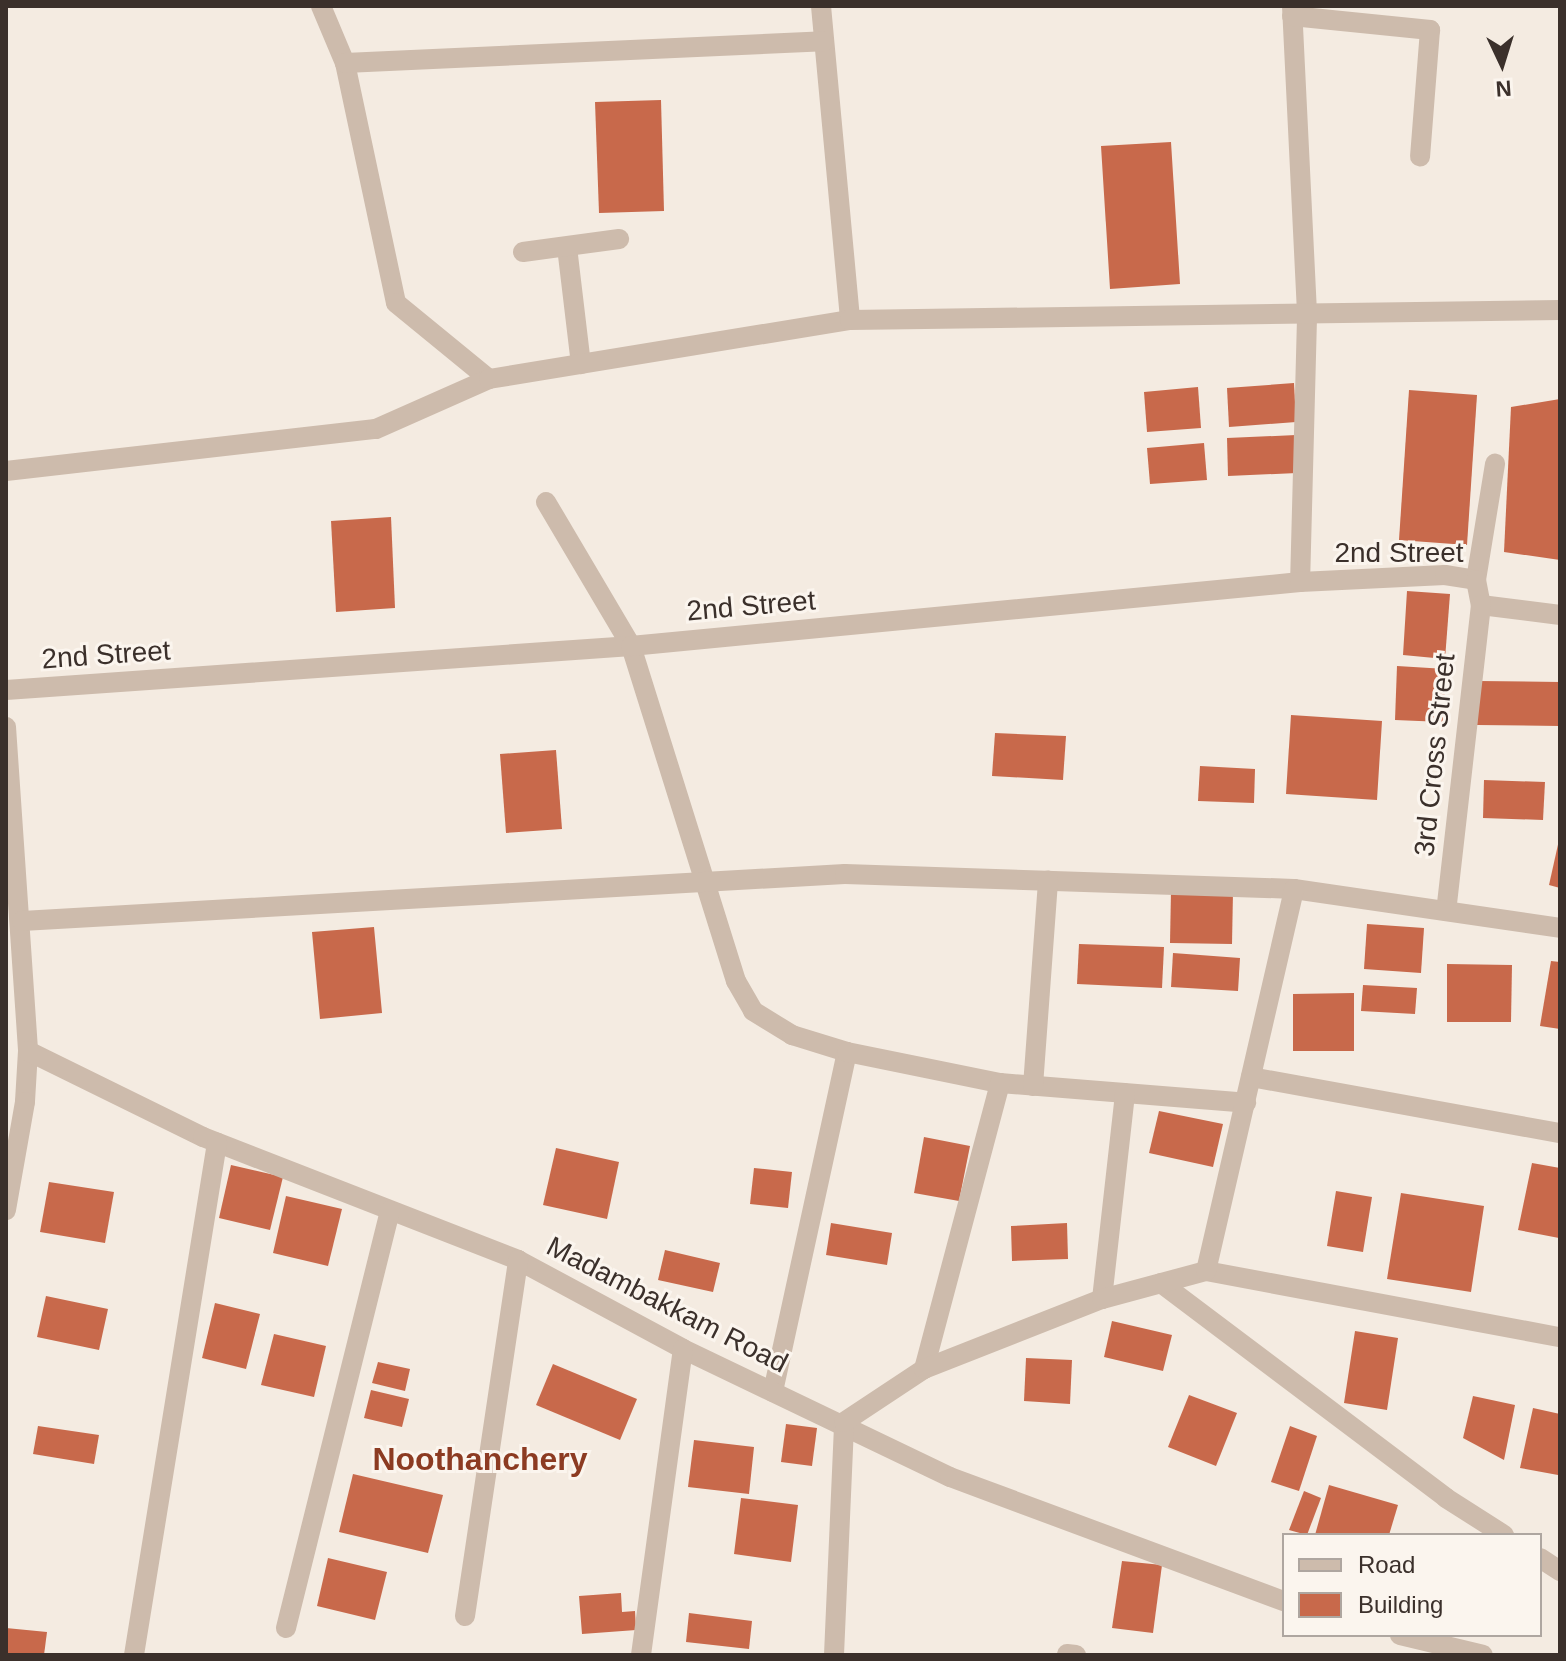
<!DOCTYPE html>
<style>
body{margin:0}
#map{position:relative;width:1566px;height:1661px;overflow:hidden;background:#f4ebe1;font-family:Helvetica,sans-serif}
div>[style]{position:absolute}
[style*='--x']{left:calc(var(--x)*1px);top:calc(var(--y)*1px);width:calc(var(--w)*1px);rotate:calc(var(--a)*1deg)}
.building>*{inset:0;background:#c8694b}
.minor>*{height:20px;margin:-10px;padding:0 10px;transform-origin:10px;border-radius:10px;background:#cdbbac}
span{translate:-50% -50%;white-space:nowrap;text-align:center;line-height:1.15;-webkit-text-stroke:6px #fbf5ee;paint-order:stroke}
.street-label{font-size:28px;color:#3b302b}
.quarter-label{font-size:32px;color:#8c3b22;font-weight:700}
.frame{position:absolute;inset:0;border:8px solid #3b302b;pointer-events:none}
.legend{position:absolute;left:1282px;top:1533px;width:260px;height:104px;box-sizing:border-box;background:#fbf5ee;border:2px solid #aea6a0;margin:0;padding:10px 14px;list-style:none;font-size:24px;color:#3b302b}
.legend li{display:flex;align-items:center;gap:16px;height:40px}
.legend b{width:40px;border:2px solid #aea6a0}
.north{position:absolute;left:1462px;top:24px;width:80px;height:80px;-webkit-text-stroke:6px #fbf5ee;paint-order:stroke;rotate:176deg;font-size:22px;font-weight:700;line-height:32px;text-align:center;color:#3b302b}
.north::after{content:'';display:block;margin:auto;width:28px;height:36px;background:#3b302b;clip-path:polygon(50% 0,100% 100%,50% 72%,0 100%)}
</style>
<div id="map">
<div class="building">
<i style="clip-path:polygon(661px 100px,664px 211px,599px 213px,595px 102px)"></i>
<i style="clip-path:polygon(1171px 142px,1180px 284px,1110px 289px,1101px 146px)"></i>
<i style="clip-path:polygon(1294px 383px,1296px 422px,1229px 427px,1227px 388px)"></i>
<i style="clip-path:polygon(1198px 387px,1201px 428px,1147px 432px,1144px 392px)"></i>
<i style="clip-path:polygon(1409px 390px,1477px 395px,1467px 545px,1399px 540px)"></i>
<i style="clip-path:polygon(1560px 399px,1560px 560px,1504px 552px,1511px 407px)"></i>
<i style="clip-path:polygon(1296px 435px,1297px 473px,1228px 476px,1227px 438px)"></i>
<i style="clip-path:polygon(1204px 443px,1207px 480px,1150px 484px,1147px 448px)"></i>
<i style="clip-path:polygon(391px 517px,395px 608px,336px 612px,331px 521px)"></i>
<i style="clip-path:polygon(1407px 591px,1450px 594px,1445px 659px,1403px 655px)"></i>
<i style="clip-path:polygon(1397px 666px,1446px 669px,1443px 722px,1395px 720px)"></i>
<i style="clip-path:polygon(1478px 681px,1560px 682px,1560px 726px,1477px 725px)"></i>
<i style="clip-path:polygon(1291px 715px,1382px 721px,1377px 800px,1286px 794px)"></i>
<i style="clip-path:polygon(995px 733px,1066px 736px,1063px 780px,992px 776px)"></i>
<i style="clip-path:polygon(556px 750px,562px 829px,506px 833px,500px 754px)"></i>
<i style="clip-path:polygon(1200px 766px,1255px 769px,1254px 803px,1198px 801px)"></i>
<i style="clip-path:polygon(1484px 780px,1545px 782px,1543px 820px,1483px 818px)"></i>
<i style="clip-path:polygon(1559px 840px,1560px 840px,1560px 888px,1549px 885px)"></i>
<i style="clip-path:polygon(1171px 891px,1233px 892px,1232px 944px,1170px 943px)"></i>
<i style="clip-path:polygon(1367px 924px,1424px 928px,1421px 973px,1364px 969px)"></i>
<i style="clip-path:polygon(374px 927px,382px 1013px,320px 1019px,312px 932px)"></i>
<i style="clip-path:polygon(1079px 944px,1164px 947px,1162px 988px,1077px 984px)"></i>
<i style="clip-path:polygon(1173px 953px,1240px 958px,1238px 991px,1171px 987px)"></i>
<i style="clip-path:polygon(1551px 961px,1560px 962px,1560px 1029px,1540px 1026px)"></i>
<i style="clip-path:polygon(1447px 964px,1512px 965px,1511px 1022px,1447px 1022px)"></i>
<i style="clip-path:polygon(1363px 985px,1417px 988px,1415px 1014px,1361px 1011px)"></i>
<i style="clip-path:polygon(1354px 993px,1354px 1051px,1293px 1051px,1293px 994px)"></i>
<i style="clip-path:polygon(1159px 1111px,1223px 1124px,1213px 1167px,1149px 1153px)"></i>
<i style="clip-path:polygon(924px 1137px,970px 1146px,959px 1201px,914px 1193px)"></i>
<i style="clip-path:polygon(556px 1148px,619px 1162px,607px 1219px,543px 1205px)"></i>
<i style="clip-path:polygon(1532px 1163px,1560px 1168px,1559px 1238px,1518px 1230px)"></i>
<i style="clip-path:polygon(231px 1165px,283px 1177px,270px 1230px,219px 1218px)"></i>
<i style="clip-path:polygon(754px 1168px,792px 1172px,788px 1208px,750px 1204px)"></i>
<i style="clip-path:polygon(49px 1182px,114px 1192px,105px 1243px,40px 1232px)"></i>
<i style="clip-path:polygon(1336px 1191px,1372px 1197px,1363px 1252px,1327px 1246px)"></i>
<i style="clip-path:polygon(1401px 1193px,1484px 1206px,1471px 1292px,1387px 1279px)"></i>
<i style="clip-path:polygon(286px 1196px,342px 1209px,328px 1266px,273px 1253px)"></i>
<i style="clip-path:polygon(831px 1223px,892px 1233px,887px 1265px,826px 1255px)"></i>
<i style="clip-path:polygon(1067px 1223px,1068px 1259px,1012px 1261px,1011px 1226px)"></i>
<i style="clip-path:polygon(665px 1250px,720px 1263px,713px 1292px,658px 1280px)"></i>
<i style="clip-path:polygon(46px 1296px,108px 1309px,99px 1350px,37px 1337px)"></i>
<i style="clip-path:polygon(215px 1303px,260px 1314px,246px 1369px,202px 1358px)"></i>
<i style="clip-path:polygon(1112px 1321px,1172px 1335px,1163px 1371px,1104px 1357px)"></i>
<i style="clip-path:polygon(1355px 1331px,1398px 1338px,1387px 1410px,1344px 1403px)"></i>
<i style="clip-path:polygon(274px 1334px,326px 1346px,314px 1397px,261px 1385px)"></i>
<i style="clip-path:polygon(1026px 1358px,1072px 1360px,1070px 1404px,1024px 1401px)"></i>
<i style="clip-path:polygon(378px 1362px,410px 1369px,405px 1391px,372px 1383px)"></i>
<i style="clip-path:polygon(553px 1364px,637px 1399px,620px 1440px,536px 1405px)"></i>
<i style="clip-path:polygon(371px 1390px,409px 1399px,402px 1427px,364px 1418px)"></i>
<i style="clip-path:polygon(1189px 1395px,1237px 1413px,1216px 1466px,1168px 1447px)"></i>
<i style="clip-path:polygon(1473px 1396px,1515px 1405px,1504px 1460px,1463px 1438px)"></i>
<i style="clip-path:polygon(1533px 1408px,1560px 1414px,1558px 1475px,1520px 1468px)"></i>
<i style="clip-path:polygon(786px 1424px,817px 1428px,812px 1466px,781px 1462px)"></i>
<i style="clip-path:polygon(38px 1426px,99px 1435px,94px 1464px,33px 1454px)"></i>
<i style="clip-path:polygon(1290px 1426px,1317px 1436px,1299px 1491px,1271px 1482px)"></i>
<i style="clip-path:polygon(694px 1440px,754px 1447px,749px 1494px,688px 1487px)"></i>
<i style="clip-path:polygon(353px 1474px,443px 1495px,428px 1553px,339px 1532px)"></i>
<i style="clip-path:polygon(1329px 1485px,1398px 1505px,1389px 1535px,1315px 1535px)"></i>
<i style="clip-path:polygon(1304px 1491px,1321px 1498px,1307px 1535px,1289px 1530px)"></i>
<i style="clip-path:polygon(741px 1498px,798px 1505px,791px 1562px,734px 1554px)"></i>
<i style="clip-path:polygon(328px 1558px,387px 1572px,375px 1620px,317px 1606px)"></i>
<i style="clip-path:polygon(1122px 1561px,1162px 1565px,1153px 1633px,1112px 1628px)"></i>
<i style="clip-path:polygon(621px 1593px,622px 1612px,635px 1611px,636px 1630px,582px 1634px,579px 1596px)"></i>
<i style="clip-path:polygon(689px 1613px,752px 1621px,749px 1649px,686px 1642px)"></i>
<i style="clip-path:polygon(6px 1628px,47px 1632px,44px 1655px,6px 1655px)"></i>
</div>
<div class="minor">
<i style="--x:321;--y:6;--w:62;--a:67.2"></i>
<i style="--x:345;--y:63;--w:245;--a:78"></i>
<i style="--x:396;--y:303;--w:120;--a:39.3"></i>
<i style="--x:821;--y:6;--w:315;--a:84.7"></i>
<i style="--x:1292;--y:6;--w:312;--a:87.2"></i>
<i style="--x:1307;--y:318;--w:264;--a:91.5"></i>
<i style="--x:1292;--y:16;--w:139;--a:5.8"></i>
<i style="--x:1430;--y:30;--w:127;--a:94.5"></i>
<i style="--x:345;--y:63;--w:479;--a:-2.6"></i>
<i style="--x:567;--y:247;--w:118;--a:83.2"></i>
<i style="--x:523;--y:252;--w:97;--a:-7.7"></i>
<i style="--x:6;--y:471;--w:372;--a:-6.5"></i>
<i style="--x:376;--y:429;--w:124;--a:-23.9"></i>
<i style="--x:489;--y:379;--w:366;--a:-9.3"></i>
<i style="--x:850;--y:320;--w:710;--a:-0.81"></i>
<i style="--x:546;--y:502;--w:167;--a:59.4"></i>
<i style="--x:631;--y:646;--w:351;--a:72.6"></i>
<i style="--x:736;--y:981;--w:34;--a:60"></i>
<i style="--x:753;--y:1011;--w:46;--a:31.6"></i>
<i style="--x:792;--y:1035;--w:58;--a:17.2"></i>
<i style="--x:847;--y:1052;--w:348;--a:102.3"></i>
<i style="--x:1476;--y:580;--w:118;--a:-80.7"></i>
<i style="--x:1481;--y:605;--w:80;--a:7.2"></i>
<i style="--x:6;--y:690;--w:627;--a:-4.03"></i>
<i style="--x:631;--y:646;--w:672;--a:-5.46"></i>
<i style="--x:1300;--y:582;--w:145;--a:-2.8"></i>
<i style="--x:1445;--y:575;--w:31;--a:9"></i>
<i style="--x:1476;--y:580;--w:25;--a:79"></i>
<i style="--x:1481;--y:605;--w:308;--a:96.5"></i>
<i style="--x:6;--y:727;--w:325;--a:86.1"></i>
<i style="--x:28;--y:1051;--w:51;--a:93.4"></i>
<i style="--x:25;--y:1102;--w:110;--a:100"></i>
<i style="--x:22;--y:921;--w:824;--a:-3.27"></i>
<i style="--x:845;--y:874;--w:449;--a:1.9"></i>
<i style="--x:1294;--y:889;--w:269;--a:8.3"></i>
<i style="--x:28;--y:1051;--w:195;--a:26.2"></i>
<i style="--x:203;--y:1137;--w:338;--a:21.3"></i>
<i style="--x:518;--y:1260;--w:187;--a:28.3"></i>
<i style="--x:683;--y:1349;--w:296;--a:25.6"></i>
<i style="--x:950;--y:1477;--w:356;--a:20.4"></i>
<i style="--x:847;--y:1052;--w:156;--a:11.5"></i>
<i style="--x:1000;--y:1083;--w:247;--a:4.6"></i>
<i style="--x:1251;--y:1077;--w:314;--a:10.3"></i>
<i style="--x:1033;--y:1086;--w:206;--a:-85.8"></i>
<i style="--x:1206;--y:1271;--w:360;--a:10.6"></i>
<i style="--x:1161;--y:1283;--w:357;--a:37"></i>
<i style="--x:1446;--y:1498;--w:69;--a:32.5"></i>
<i style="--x:1102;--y:1299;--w:207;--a:-83.6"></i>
<i style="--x:924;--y:1369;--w:296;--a:-75.1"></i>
<i style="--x:1540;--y:1558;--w:24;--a:33"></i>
<i style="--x:465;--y:1616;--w:360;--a:-81.5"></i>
<i style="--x:286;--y:1628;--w:430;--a:-76"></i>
<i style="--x:1400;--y:1635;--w:85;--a:13.5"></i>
<i style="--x:1067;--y:1654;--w:9;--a:6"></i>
<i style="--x:134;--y:1655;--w:519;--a:-80.79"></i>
<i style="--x:641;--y:1655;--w:309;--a:-82.2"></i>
<i style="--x:834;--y:1655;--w:233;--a:-87.5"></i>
<i style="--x:844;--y:1422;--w:96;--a:-33.5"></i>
<i style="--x:924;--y:1369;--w:191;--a:-21.5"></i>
<i style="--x:1102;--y:1299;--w:108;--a:-15.1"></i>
<i style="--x:1206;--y:1271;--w:392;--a:-77"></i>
</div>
<div class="street-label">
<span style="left:1399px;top:553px">2nd Street</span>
<span style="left:751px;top:606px;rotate:-5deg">2nd Street</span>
<span style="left:106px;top:655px;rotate:-4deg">2nd Street</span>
<span style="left:1435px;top:755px;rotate:-84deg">3rd Cross Street</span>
<span style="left:667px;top:1305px;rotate:27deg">Madambakkam Road</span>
</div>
<div class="quarter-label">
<span style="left:480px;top:1459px">Noothanchery</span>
</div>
<div class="frame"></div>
<ul class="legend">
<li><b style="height:10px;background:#cdbbac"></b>Road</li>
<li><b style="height:22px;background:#c8694b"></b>Building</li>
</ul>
<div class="north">N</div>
</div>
